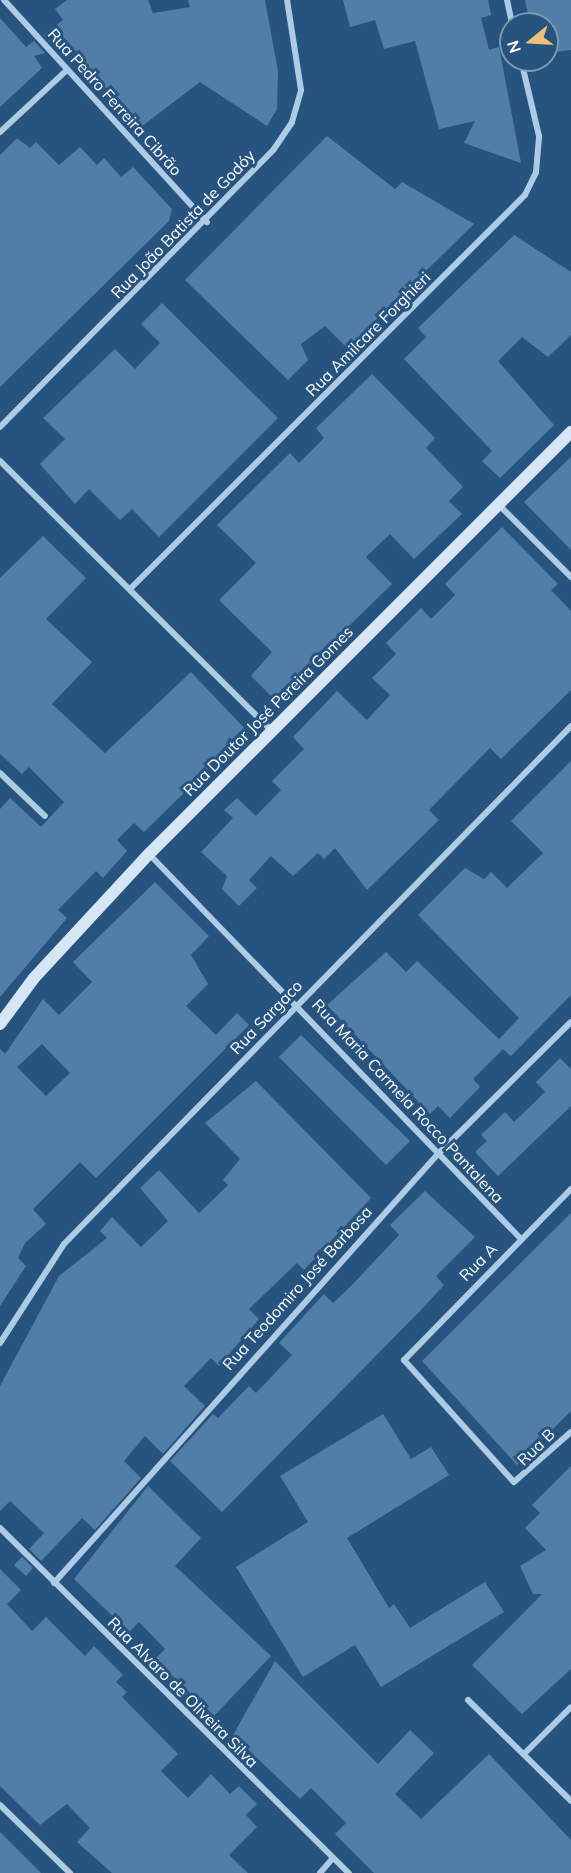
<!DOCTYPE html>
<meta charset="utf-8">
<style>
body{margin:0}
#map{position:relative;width:571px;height:1873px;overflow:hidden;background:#27547f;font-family:Mulish,sans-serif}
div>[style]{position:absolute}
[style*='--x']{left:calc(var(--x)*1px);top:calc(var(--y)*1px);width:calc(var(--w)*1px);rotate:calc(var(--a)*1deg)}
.building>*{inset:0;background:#507ea7}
.minor>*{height:6px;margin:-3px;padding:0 3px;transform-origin:3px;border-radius:3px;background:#aecbe5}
.secondary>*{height:12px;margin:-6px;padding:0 6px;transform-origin:6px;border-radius:6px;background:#d7e6f5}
span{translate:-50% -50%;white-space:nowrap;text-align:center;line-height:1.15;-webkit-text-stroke:6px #27547f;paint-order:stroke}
.street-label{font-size:16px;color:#fff}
.north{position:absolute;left:499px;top:12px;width:60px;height:60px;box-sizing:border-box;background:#27547f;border:2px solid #7d98b2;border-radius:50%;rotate:252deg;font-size:16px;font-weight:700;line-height:24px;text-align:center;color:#fff}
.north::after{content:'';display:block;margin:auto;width:21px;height:27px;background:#edc174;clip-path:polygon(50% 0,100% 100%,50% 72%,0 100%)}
</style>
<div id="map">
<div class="building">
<i style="clip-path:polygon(67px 0,148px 0,153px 13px,190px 7px,188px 0,265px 0,278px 71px,277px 109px,267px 126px,200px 82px,141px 127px,67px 45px,56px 49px,43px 35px,63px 20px,55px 9px)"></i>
<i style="clip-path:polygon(343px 0,488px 0,491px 15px,481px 18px,489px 50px,499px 47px,521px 163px,464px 143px,475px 121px,439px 129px,415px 41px,384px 49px,375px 20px,350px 27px)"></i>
<i style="clip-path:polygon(525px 0,571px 0,571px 50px,547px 53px,547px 24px,530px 24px)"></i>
<i style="clip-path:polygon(0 18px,26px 47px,34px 41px,45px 53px,34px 56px,42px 68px,0 107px)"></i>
<i style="clip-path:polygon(327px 136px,395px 189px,402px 182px,474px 224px,347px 348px,325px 326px,301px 344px,308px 360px,288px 380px,185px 280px)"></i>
<i style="clip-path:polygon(17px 138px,30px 148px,36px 142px,59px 165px,80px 147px,97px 165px,104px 158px,121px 177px,133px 167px,172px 209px,169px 221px,0 387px,0 155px)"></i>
<i style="clip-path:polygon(514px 235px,571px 272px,571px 335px,548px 357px,522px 337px,498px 361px,554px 425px,500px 478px,482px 461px,492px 451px,404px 359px,426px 337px,418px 328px)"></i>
<i style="clip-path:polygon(162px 303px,278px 418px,159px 537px,132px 509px,120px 520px,89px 489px,75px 504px,40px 464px,65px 439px,43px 418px,115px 349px,135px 369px,160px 343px,141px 324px)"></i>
<i style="clip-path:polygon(372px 374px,435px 438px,426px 448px,463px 487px,449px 501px,462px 514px,414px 559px,390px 534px,366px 557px,392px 584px,274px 699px,251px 676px,272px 652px,219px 600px,256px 563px,217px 525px,290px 453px,299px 463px,324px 438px,316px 428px)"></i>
<i style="clip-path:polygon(571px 457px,571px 550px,524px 502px)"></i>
<i style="clip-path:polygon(502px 527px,558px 584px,551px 590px,571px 611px,571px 690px,501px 759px,490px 748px,429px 810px,439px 820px,367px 890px,335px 848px,324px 859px,318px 853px,293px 876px,271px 856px,249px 880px,257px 888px,239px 906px,222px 889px,227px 876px,201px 852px,233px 818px,224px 810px,237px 798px,256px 816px,281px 790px,272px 781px,304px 749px,293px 737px,337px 691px,367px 720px,390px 695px,372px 678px,396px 654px,386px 643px,421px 608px,431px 619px,455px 595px,445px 584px)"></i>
<i style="clip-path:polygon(43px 536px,86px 578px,46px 619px,92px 662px,52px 704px,105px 753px,191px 672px,247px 731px,144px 832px,134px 823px,117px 840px,127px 851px,103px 878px,96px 871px,58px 910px,67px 918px,0 997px,0 809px,10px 798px,41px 827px,64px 802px,29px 767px,22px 774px,0 754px,0 578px)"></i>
<i style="clip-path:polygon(571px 761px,571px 995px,511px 1056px,503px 1049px,473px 1079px,480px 1087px,450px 1118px,438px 1106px,430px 1114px,327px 1005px,386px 952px,406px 972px,417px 961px,499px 1039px,519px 1018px,418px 915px,465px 868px,484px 879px,491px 872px,507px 888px,543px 853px,511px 821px)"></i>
<i style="clip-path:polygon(evenodd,155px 882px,209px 936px,191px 955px,208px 984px,186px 1006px,216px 1035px,237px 1013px,249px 1025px,96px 1178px,80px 1162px,33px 1209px,46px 1224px,25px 1243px,18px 1258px,26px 1266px,0 1306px,0 1049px,5px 1054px,43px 999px,59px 1015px,92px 982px,73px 962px,155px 882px,42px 1044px,70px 1073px,46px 1096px,17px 1067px,42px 1044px)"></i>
<i style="clip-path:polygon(301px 1035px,410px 1141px,386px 1165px,279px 1057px)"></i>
<i style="clip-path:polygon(560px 1058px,571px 1069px,571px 1106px,498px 1176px,475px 1152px,487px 1141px,481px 1135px,505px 1112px,514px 1122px,545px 1092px,536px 1082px)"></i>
<i style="clip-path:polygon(256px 1081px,371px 1198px,304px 1270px,297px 1263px,249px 1309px,259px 1319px,219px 1366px,211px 1358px,184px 1386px,205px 1406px,163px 1454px,145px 1436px,124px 1461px,141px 1478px,95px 1530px,82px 1518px,41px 1561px,29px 1549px,44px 1533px,10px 1501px,0 1511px,0 1386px,59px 1276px,107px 1238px,100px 1231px,112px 1217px,141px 1247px,168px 1221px,140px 1188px,159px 1170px,199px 1213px,224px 1189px,228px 1185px,223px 1180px,240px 1159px,205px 1123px)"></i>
<i style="clip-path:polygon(425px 1191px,475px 1237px,436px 1276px,444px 1285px,421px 1310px,222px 1512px,170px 1461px,213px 1414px,218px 1418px,249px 1386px,256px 1393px,292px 1355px,279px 1343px,324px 1294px,333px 1303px,351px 1286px,399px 1235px,390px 1225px)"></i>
<i style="clip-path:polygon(571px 1213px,571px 1411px,517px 1465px,422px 1361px)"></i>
<i style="clip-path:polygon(383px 1414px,411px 1459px,431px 1447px,449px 1475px,347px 1538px,389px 1608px,394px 1604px,410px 1628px,485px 1582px,504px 1612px,381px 1687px,355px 1645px,303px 1677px,236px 1567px,308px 1522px,280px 1476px)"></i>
<i style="clip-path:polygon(571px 1466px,571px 1669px,522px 1714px,472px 1665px,542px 1594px,533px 1594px,520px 1566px,546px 1550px,525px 1528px,540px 1513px,532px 1505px)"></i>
<i style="clip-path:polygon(148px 1486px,201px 1538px,175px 1566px,271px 1656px,214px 1716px,155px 1659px,165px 1649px,139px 1622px,129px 1632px,74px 1579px)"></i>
<i style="clip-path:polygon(22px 1557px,33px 1568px,26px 1576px,14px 1565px)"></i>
<i style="clip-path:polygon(0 1569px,21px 1590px,7px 1604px,32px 1631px,46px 1617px,85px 1656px,94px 1646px,123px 1675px,116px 1682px,127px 1692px,122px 1697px,178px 1754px,161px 1771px,188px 1798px,211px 1774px,230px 1794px,239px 1786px,257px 1804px,246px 1815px,257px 1827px,229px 1855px,248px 1873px,112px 1873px,77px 1842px,90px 1828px,67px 1804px,40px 1825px,0 1786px)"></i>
<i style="clip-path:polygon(275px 1661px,378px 1764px,410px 1730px,434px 1753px,395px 1794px,421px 1819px,489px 1754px,571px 1840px,571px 1873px,374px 1873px,335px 1834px,346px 1823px,311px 1788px,300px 1799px,233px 1735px)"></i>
<i style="clip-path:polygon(0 1832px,41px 1873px,0 1873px)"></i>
</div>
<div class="minor">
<i style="--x:4;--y:0;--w:301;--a:47.6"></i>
<i style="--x:507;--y:0;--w:25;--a:78"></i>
<i style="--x:0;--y:132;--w:91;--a:-42.8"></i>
<i style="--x:0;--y:427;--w:390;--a:-45.4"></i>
<i style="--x:274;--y:149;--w:32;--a:-56"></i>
<i style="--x:292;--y:122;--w:33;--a:-74"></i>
<i style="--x:301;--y:90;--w:91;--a:-98.8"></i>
<i style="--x:0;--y:461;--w:382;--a:44.8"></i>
<i style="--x:499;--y:505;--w:102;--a:45"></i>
<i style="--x:130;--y:589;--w:558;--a:-44.93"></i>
<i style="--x:525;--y:195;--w:25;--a:-64"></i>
<i style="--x:536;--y:172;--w:36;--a:-85"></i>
<i style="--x:539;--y:136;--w:78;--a:-103.3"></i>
<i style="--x:0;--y:773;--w:62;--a:43.7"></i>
<i style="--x:149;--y:854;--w:535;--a:45.98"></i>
<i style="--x:571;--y:1189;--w:239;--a:134.3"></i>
<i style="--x:404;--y:1360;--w:164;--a:48"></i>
<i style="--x:514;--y:1482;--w:76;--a:-41.3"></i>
<i style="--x:0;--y:1343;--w:118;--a:-57.1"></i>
<i style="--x:64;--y:1244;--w:725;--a:-45.61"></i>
<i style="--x:0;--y:1528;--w:491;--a:44.7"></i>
<i style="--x:54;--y:1583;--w:576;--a:-48.17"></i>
<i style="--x:438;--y:1154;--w:187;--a:-44.8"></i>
<i style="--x:468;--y:1700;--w:144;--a:44.4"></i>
<i style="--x:524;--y:1754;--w:66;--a:-45"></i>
<i style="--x:0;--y:1805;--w:98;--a:44.2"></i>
<i style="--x:320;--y:1873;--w:20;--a:-49"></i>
</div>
<div class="secondary">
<i style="--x:0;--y:1024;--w:57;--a:-53.5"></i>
<i style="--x:34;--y:978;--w:169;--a:-47.2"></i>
<i style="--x:149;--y:854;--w:597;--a:-45"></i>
</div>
<div class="street-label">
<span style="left:115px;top:102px;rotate:48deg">Rua Pedro Ferreira Cibrão</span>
<span style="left:183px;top:224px;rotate:-46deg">Rua João Batista de Godóy</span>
<span style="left:368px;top:334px;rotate:-45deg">Rua Amilcare Forghieri</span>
<span style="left:268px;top:711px;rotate:-45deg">Rua Doutor José Pereira Gomes</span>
<span style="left:266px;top:1017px;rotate:-46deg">Rua Sargaco</span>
<span style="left:408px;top:1101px;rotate:47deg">Rua Maria Carmela Rocco Pantalena</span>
<span style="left:478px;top:1262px;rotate:-45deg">Rua A</span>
<span style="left:297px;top:1288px;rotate:-48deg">Rua Teodomiro José Barbosa</span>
<span style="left:536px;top:1447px;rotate:-44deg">Rua B</span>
<span style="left:183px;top:1692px;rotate:45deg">Rua Alvaro de Oliveira Silva</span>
</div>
<div class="north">N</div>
</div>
